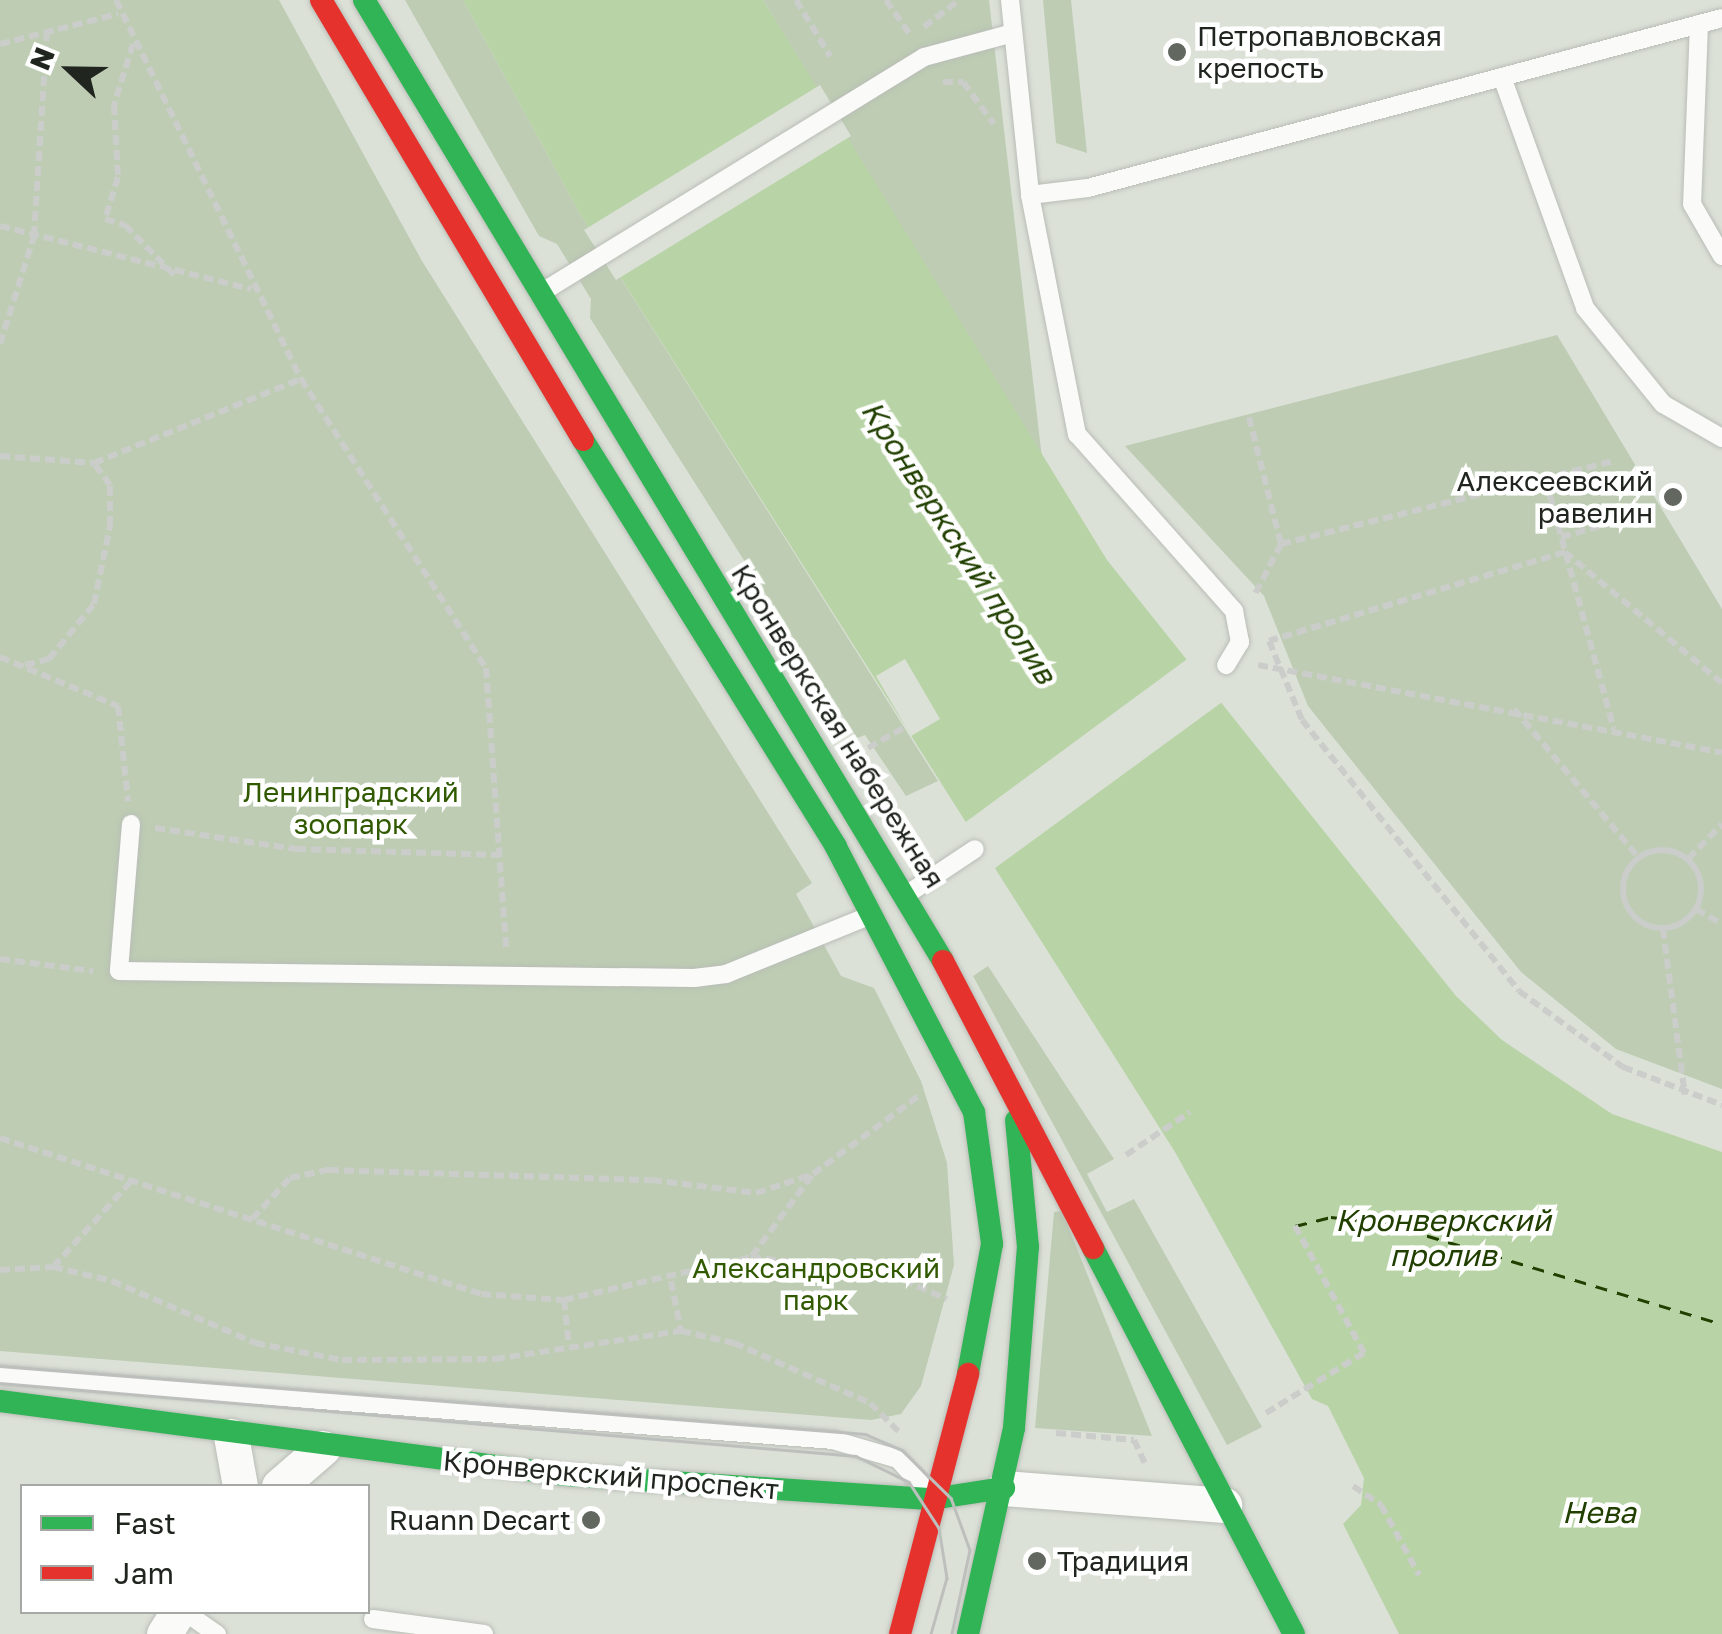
<!DOCTYPE html>
<meta charset="utf-8">
<style>
body{margin:0}
#map{position:relative;width:1722px;height:1634px;overflow:hidden;background:#dce1d8;font-family:"Golos Text",sans-serif}
div>[style]{position:absolute}
[style*='--x']{left:calc(var(--x)*1px);top:calc(var(--y)*1px);width:calc(var(--w)*1px);rotate:calc(var(--a)*1deg)}
.green>*{inset:0;background:#bdccb3}
.water>*{inset:0;background:#b8d3a6}
.pier>*{inset:0;background:#dce1d8}
.ferry>*{height:2.5px;margin-top:-1.25px;transform-origin:0;background:repeating-linear-gradient(90deg,#214000 0 12px,transparent 0 22px)}
.path>*{height:6px;margin-top:-3px;transform-origin:0;background:repeating-linear-gradient(90deg,#cbcdca 0 10px,transparent 0 15px)}
.path>.ring{margin:-3px;padding:0;box-sizing:content-box;background:none;border:6px solid #cbcdca;border-radius:50%}
.roads{filter:drop-shadow(0 0 2px #b9bdb6) drop-shadow(0 0 2px #b9bdb6)}
.lane>*{height:18px;margin:-9px;padding:0 9px;transform-origin:9px;border-radius:9px;background:#fafaf9}
.street>*{height:35px;margin:-17.5px;padding:0 17.5px;transform-origin:17.5px;border-radius:17.5px;background:#fafaf9}
.fast>*{height:22px;margin:-11px;padding:0 11px;transform-origin:11px;border-radius:11px;background:#30b455}
.jam>*{height:22px;margin:-11px;padding:0 11px;transform-origin:11px;border-radius:11px;background:#e5322d}
.tram>*{height:2.5px;margin:-1.25px;padding:0 1.25px;transform-origin:1.25px;border-radius:1.25px;background:#bdbfbd}
.dots>*{width:28px;height:28px;translate:-50% -50%;box-sizing:border-box;border:5px solid #fff;border-radius:50%}
span{translate:-50% -50%;white-space:nowrap;text-align:center;line-height:1.15;-webkit-text-stroke:9px #fff;paint-order:stroke}
.poi-label{font-size:28px;color:#21251f}
.left{translate:0 -50%;text-align:left}
.right{translate:-100% -50%;text-align:right}
.street-label{font-size:28px;color:#21251f}
.park-label{font-size:28px;color:#315a00}
.water-label{font-size:30px;color:#214000;font-style:italic}
.legend{position:absolute;left:20px;top:1484px;width:350px;height:130px;box-sizing:border-box;background:#fff;border:2px solid #a6a8a5;margin:0;padding:12px 18px;list-style:none;font-size:30px;color:#21251f}
.legend li{display:flex;align-items:center;gap:20px;height:50px}
.legend b{width:50px;border:2px solid #a6a8a5}
.north{position:absolute;left:20px;top:20px;width:100px;height:100px;-webkit-text-stroke:8px #fff;paint-order:stroke;rotate:292deg;font-size:28px;font-weight:700;line-height:40px;text-align:center;color:#21251f}
.north::after{content:'';display:block;margin:auto;width:35px;height:45px;background:#21251f;clip-path:polygon(50% 0,100% 100%,50% 72%,0 100%)}
</style>
<div id="map">
<div class="green">
<i style="clip-path:polygon(0 0,279px 0,422px 261px,812px 883px,796px 894px,841px 976px,874px 988px,921px 1081px,947px 1163px,954px 1265px,921px 1386px,901px 1414px,871px 1420px,0 1351px)"></i>
<i style="clip-path:polygon(405px 0,463px 0,579px 212px,938px 781px,906px 796px,865px 735px,857px 738px,590px 318px,591px 299px,557px 244px,539px 236px)"></i>
<i style="clip-path:polygon(763px 0,989px 0,1043px 467px,987px 370px)"></i>
<i style="clip-path:polygon(1043px 0,1071px 0,1087px 153px,1056px 143px)"></i>
<i style="clip-path:polygon(1557px 335px,1722px 609px,1722px 1089px,1616px 1049px,1521px 972px,1308px 706px,1264px 596px,1125px 446px)"></i>
<i style="clip-path:polygon(988px 966px,1114px 1159px,1087px 1174px,1107px 1212px,1134px 1199px,1262px 1427px,1227px 1445px,973px 976px)"></i>
<i style="clip-path:polygon(1062px 1211px,1152px 1436px,1035px 1428px,1054px 1212px)"></i>
</div>
<div class="water">
<i style="clip-path:polygon(463px 0,763px 0,1107px 560px,1456px 996px,1502px 1040px,1612px 1114px,1722px 1152px,1722px 1634px,1399px 1634px,1343px 1524px,1361px 1505px,1364px 1478px,1328px 1406px,1312px 1399px,1175px 1152px,579px 212px)"></i>
</div>
<div class="pier">
<i style="clip-path:polygon(820px 85px,851px 136px,616px 280px,584px 230px)"></i>
<i style="clip-path:polygon(1194px 654px,1229px 697px,991px 871px,959px 827px)"></i>
<i style="clip-path:polygon(905px 659px,940px 719px,911px 736px,876px 676px)"></i>
</div>
<div class="ferry">
<i style="--x:1295;--y:1226;--w:37;--a:-14"></i>
<i style="--x:1331;--y:1217;--w:54;--a:6.3"></i>
<i style="--x:1385;--y:1223;--w:352;--a:16.7"></i>
</div>
<div class="path">
<i style="--x:116;--y:0;--w:422;--a:64"></i>
<i style="--x:301;--y:379;--w:343;--a:57.4"></i>
<i style="--x:486;--y:668;--w:283;--a:85.9"></i>
<i style="--x:796;--y:0;--w:66;--a:58.7"></i>
<i style="--x:886;--y:0;--w:44;--a:55.2"></i>
<i style="--x:924;--y:27;--w:44;--a:-37.6"></i>
<i style="--x:0;--y:44;--w:122;--a:-14.3"></i>
<i style="--x:133;--y:44;--w:64;--a:107.3"></i>
<i style="--x:114;--y:105;--w:72;--a:86.8"></i>
<i style="--x:118;--y:177;--w:44;--a:107.2"></i>
<i style="--x:105;--y:219;--w:21;--a:17"></i>
<i style="--x:125;--y:225;--w:70;--a:45.6"></i>
<i style="--x:943;--y:82;--w:20;--a:0"></i>
<i style="--x:963;--y:82;--w:52;--a:53.6"></i>
<i style="--x:0;--y:226;--w:259;--a:14.1"></i>
<i style="--x:0;--y:344;--w:113;--a:-72.5"></i>
<i style="--x:34;--y:236;--w:205;--a:-86.4"></i>
<i style="--x:1249;--y:417;--w:131;--a:75.9"></i>
<i style="--x:1281;--y:544;--w:59;--a:117.4"></i>
<i style="--x:0;--y:456;--w:94;--a:4.3"></i>
<i style="--x:94;--y:463;--w:223;--a:-22.1"></i>
<i style="--x:1546;--y:481;--w:257;--a:74.7"></i>
<i style="--x:1561;--y:537;--w:55;--a:-15.8"></i>
<i style="--x:1281;--y:544;--w:343;--a:-14"></i>
<i style="--x:0;--y:657;--w:128;--a:22.6"></i>
<i style="--x:118;--y:706;--w:96;--a:84"></i>
<i style="--x:25;--y:665;--w:25;--a:-14"></i>
<i style="--x:49;--y:659;--w:71;--a:-50.7"></i>
<i style="--x:94;--y:604;--w:80;--a:-78.4"></i>
<i style="--x:110;--y:526;--w:41;--a:-90"></i>
<i style="--x:110;--y:485;--w:27;--a:-126"></i>
<i style="--x:1258;--y:665;--w:472;--a:10.7"></i>
<i style="--x:1722;--y:683;--w:204;--a:-140.2"></i>
<i style="--x:1565;--y:552;--w:309;--a:163.3"></i>
<i style="--x:1269;--y:641;--w:86;--a:67.3"></i>
<i style="--x:1302;--y:720;--w:347;--a:51.3"></i>
<i style="--x:1519;--y:991;--w:129;--a:36.2"></i>
<i style="--x:1623;--y:1067;--w:106;--a:21"></i>
<i style="--x:1514;--y:709;--w:193;--a:50"></i>
<i style="--x:868;--y:748;--w:43;--a:-29.6"></i>
<i style="--x:155;--y:828;--w:143;--a:8.5"></i>
<i style="--x:296;--y:849;--w:204;--a:1.7"></i>
<i class="ring" style="left:1623px;top:850px;width:72px;height:72px"></i>
<i style="--x:1688;--y:859;--w:49;--a:-45.8"></i>
<i style="--x:1696;--y:909;--w:30;--a:30"></i>
<i style="--x:1663;--y:929;--w:167;--a:82.5"></i>
<i style="--x:0;--y:959;--w:94;--a:7.4"></i>
<i style="--x:0;--y:1138;--w:506;--a:17.97"></i>
<i style="--x:481;--y:1294;--w:83;--a:4.1"></i>
<i style="--x:564;--y:1300;--w:192;--a:-12.9"></i>
<i style="--x:751;--y:1257;--w:140;--a:7"></i>
<i style="--x:890;--y:1274;--w:62;--a:23.7"></i>
<i style="--x:1126;--y:1155;--w:77;--a:-33.9"></i>
<i style="--x:252;--y:1219;--w:56;--a:-47.2"></i>
<i style="--x:290;--y:1178;--w:40;--a:-12"></i>
<i style="--x:329;--y:1170;--w:323;--a:1.8"></i>
<i style="--x:652;--y:1180;--w:105;--a:7.1"></i>
<i style="--x:756;--y:1193;--w:60;--a:-18.4"></i>
<i style="--x:752;--y:1256;--w:102;--a:-53.4"></i>
<i style="--x:813;--y:1174;--w:134;--a:-36.5"></i>
<i style="--x:53;--y:1267;--w:120;--a:-47.7"></i>
<i style="--x:0;--y:1270;--w:53;--a:-3.2"></i>
<i style="--x:53;--y:1267;--w:61;--a:13.3"></i>
<i style="--x:112;--y:1281;--w:156;--a:23.4"></i>
<i style="--x:255;--y:1343;--w:89;--a:11.1"></i>
<i style="--x:342;--y:1360;--w:153;--a:-0.4"></i>
<i style="--x:495;--y:1359;--w:188;--a:-8.6"></i>
<i style="--x:681;--y:1331;--w:54;--a:12.8"></i>
<i style="--x:734;--y:1343;--w:149;--a:23.8"></i>
<i style="--x:870;--y:1403;--w:41;--a:45"></i>
<i style="--x:671;--y:1281;--w:51;--a:78.7"></i>
<i style="--x:564;--y:1300;--w:46;--a:83.8"></i>
<i style="--x:1266;--y:1413;--w:115;--a:-31.5"></i>
<i style="--x:1364;--y:1353;--w:145;--a:-118.5"></i>
<i style="--x:1056;--y:1433;--w:78;--a:5.1"></i>
<i style="--x:1134;--y:1440;--w:29;--a:65"></i>
<i style="--x:1353;--y:1486;--w:34;--a:34"></i>
<i style="--x:1381;--y:1505;--w:80;--a:61.5"></i>
</div>
<div class="roads">
<div class="lane">
<i style="--x:1010;--y:0;--w:196;--a:84.1"></i>
<i style="--x:1030;--y:195;--w:244;--a:78.9"></i>
<i style="--x:1077;--y:434;--w:237;--a:48.4"></i>
<i style="--x:1234;--y:611;--w:32;--a:79"></i>
<i style="--x:1240;--y:642;--w:27;--a:121"></i>
<i style="--x:1699;--y:24;--w:180;--a:92.2"></i>
<i style="--x:1692;--y:204;--w:60;--a:60"></i>
<i style="--x:1502;--y:77;--w:245;--a:70.2"></i>
<i style="--x:1585;--y:308;--w:124;--a:50.9"></i>
<i style="--x:1663;--y:404;--w:68;--a:30"></i>
<i style="--x:1030;--y:195;--w:58;--a:-6.9"></i>
<i style="--x:1088;--y:188;--w:656;--a:-15.01"></i>
<i style="--x:539;--y:294;--w:452;--a:-31.6"></i>
<i style="--x:924;--y:57;--w:92;--a:-15.1"></i>
<i style="--x:131;--y:824;--w:147;--a:94.7"></i>
<i style="--x:119;--y:971;--w:575;--a:0.7"></i>
<i style="--x:694;--y:978;--w:32;--a:-7"></i>
<i style="--x:726;--y:974;--w:154;--a:-22.1"></i>
<i style="--x:909;--y:893;--w:79;--a:-33.7"></i>
<i style="--x:0;--y:1375;--w:836;--a:4.46"></i>
<i style="--x:833;--y:1440;--w:68;--a:16.3"></i>
<i style="--x:898;--y:1459;--w:40;--a:48"></i>
<i style="--x:185;--y:1612;--w:39;--a:35"></i>
<i style="--x:373;--y:1619;--w:112;--a:7.7"></i>
</div>
<div class="street">
<i style="--x:231;--y:1436;--w:51;--a:79.8"></i>
<i style="--x:279;--y:1486;--w:58;--a:-40.8"></i>
<i style="--x:1004;--y:1488;--w:221;--a:4.4"></i>
<i style="--x:164;--y:1634;--w:26;--a:-58"></i>
</div>
<div class="fast">
<i style="--x:364;--y:0;--w:1122;--a:58.93"></i>
<i style="--x:583;--y:440;--w:479;--a:58.1"></i>
<i style="--x:836;--y:847;--w:299;--a:62.5"></i>
<i style="--x:974;--y:1112;--w:133;--a:82.2"></i>
<i style="--x:992;--y:1244;--w:132;--a:100.5"></i>
<i style="--x:1093;--y:1248;--w:435;--a:62.5"></i>
<i style="--x:0;--y:1401;--w:571;--a:7.45"></i>
<i style="--x:566;--y:1475;--w:367;--a:3.8"></i>
<i style="--x:932;--y:1499;--w:73;--a:-8.7"></i>
<i style="--x:968;--y:1634;--w:211;--a:-77.4"></i>
<i style="--x:1014;--y:1428;--w:182;--a:-85.6"></i>
<i style="--x:1028;--y:1247;--w:127;--a:-95.4"></i>
</div>
<div class="jam">
<i style="--x:321;--y:0;--w:512;--a:59.23"></i>
<i style="--x:943;--y:961;--w:324;--a:62.4"></i>
<i style="--x:900;--y:1634;--w:269;--a:-75.3"></i>
</div>
</div>
<div class="tram">
<i style="--x:0;--y:1366;--w:868;--a:4.49"></i>
<i style="--x:865;--y:1434;--w:40;--a:23.4"></i>
<i style="--x:902;--y:1450;--w:69;--a:44.4"></i>
<i style="--x:951;--y:1498;--w:55;--a:69.9"></i>
<i style="--x:970;--y:1550;--w:86;--a:102.1"></i>
<i style="--x:0;--y:1383;--w:859;--a:4.87"></i>
<i style="--x:856;--y:1456;--w:59;--a:26.1"></i>
<i style="--x:909;--y:1482;--w:55;--a:56.9"></i>
<i style="--x:939;--y:1528;--w:51;--a:80.9"></i>
<i style="--x:947;--y:1578;--w:58;--a:105.9"></i>
</div>
<div class="dots">
<i style="left:1177px;top:52px;background:#626760"></i>
<i style="left:1673px;top:497px;background:#626760"></i>
<i style="left:591px;top:1520px;background:#626760"></i>
<i style="left:1037px;top:1561px;background:#626760"></i>
</div>
<div class="poi-label">
<span class="left" style="left:1197px;top:52px">Петропавловская<br>крепость</span>
<span class="right" style="left:1653px;top:497px">Алексеевский<br>равелин</span>
<span class="right" style="left:571px;top:1520px">Ruann Decart</span>
<span class="left" style="left:1057px;top:1561px">Традиция</span>
</div>
<div class="street-label">
<span style="left:838px;top:726px;rotate:58deg">Кронверкская набережная</span>
<span style="left:611px;top:1475px;rotate:5deg">Кронверкский проспект</span>
</div>
<div class="park-label">
<span style="left:351px;top:808px">Ленинградский<br>зоопарк</span>
<span style="left:816px;top:1284px">Александровский<br>парк</span>
</div>
<div class="water-label">
<span style="left:959px;top:542px;rotate:57deg">Кронверкский пролив</span>
<span style="left:1443px;top:1237px">Кронверкский<br>пролив</span>
<span style="left:1599px;top:1512px">Нева</span>
</div>
<ul class="legend">
<li><b style="height:12px;background:#30b455"></b>Fast</li>
<li><b style="height:12px;background:#e5322d"></b>Jam</li>
</ul>
<div class="north">N</div>
</div>
